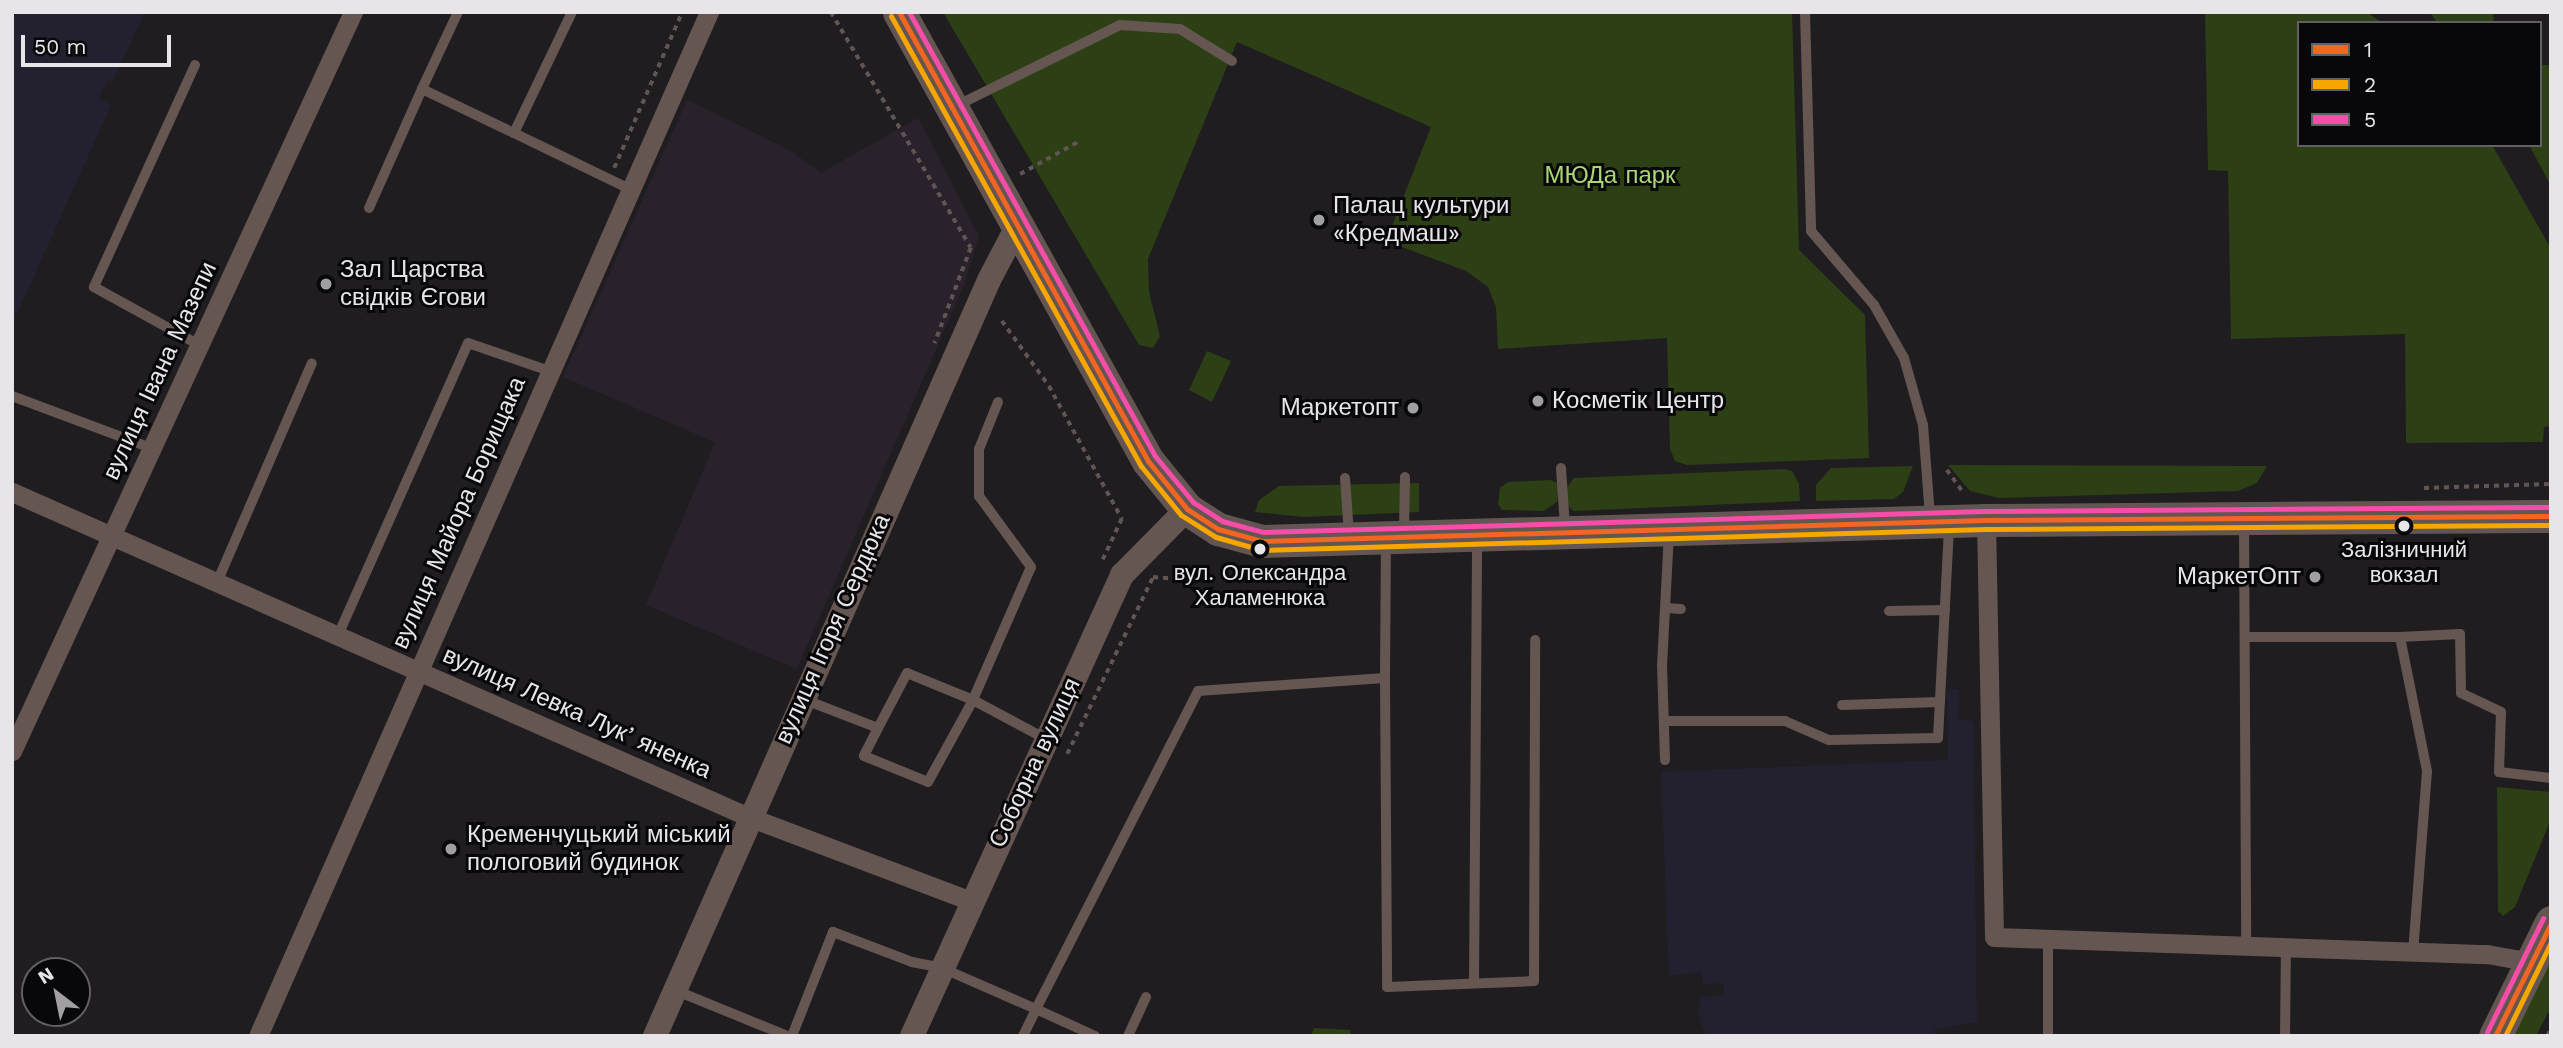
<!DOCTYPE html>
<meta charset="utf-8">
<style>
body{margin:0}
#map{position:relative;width:2563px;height:1048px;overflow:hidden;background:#1f1d20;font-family:"Work Sans",sans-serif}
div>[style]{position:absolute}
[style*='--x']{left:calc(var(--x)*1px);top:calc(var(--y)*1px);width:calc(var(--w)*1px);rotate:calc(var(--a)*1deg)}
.built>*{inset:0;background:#29222c}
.education>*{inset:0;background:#232130}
.green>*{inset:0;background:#2d3f14}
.path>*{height:3.5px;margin-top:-1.75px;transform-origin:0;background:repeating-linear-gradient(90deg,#605553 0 5px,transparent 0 10px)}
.service>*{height:10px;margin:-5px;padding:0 5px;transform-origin:5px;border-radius:5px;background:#665651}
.minor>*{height:19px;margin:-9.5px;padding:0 9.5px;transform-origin:9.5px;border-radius:9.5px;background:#665651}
.tertiary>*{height:24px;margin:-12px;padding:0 12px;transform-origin:12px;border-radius:12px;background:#665651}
.trunk>*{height:33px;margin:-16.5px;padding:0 16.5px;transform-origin:16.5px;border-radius:16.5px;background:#635652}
.bus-1>*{height:5px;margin:-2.5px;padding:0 2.5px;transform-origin:2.5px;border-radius:2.5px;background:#f26522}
.bus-2>*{height:5px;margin:-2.5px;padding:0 2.5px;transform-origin:2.5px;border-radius:2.5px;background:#f7a600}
.bus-3>*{height:5px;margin:-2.5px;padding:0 2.5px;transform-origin:2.5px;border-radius:2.5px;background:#f54da8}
.dots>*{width:19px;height:19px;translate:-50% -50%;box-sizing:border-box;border:4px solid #080709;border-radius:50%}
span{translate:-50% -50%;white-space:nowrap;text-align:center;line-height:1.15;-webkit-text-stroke:6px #080709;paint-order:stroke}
.bus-label{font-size:22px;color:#e8e5e9}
.park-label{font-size:24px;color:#aad875}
.poi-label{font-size:24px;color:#e8e5e9}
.left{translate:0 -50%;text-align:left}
.right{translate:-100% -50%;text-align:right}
.street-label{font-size:24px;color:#e8e5e9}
.frame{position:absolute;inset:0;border:14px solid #e8e5e9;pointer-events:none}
.legend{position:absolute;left:2297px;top:21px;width:245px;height:126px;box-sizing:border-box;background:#080709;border:2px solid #626063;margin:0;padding:9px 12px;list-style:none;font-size:21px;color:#e8e5e9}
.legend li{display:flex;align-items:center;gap:14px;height:35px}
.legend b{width:35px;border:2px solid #626063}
.north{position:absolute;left:21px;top:957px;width:70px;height:70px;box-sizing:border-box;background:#080709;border:2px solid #626063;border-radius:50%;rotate:328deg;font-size:19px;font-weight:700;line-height:28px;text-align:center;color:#e8e5e9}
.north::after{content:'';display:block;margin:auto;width:24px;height:32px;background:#a29fa3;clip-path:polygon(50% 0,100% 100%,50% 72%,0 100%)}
.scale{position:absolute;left:21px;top:35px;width:150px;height:32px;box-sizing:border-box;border:4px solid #e8e5e9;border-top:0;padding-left:9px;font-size:21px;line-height:24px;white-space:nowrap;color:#e8e5e9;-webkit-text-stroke:5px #080709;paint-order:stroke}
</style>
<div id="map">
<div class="built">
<i style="clip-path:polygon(687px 100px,788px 149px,821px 173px,918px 118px,979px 236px,964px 285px,797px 669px,646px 605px,715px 442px,563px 377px)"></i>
</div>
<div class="education">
<i style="clip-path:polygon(12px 12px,145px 12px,112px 82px,107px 80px,99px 99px,111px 105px,12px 325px)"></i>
<i style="clip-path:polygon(1947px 689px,1959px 689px,1958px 720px,1973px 721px,1977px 1022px,1935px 1029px,1934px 1036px,1705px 1034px,1699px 1016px,1700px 997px,1724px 995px,1724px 983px,1703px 984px,1702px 972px,1669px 976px,1661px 772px,1948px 760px)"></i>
</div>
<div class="green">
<i style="clip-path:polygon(943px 12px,1792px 12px,1799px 250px,1865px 315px,1869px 458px,1687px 465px,1675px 461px,1670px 449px,1667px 338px,1498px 349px,1496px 307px,1488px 287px,1466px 271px,1386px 241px,1431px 127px,1237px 42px,1148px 259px,1149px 292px,1160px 336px,1153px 348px,1139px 345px)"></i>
<i style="clip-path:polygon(2205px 12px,2367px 12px,2382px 23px,2299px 23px,2299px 145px,2492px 145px,2495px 150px,2551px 249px,2551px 426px,2544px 427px,2543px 442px,2406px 443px,2405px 334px,2231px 339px,2228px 171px,2208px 170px)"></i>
<i style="clip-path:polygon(2430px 12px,2493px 12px,2494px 23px,2437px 23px)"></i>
<i style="clip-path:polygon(2540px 65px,2551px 65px,2551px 186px,2529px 145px,2540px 145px)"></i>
<i style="clip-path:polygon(1207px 351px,1231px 361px,1212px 402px,1189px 390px)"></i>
<i style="clip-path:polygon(1948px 465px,2267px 466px,2257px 483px,2238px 491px,1999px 498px,1970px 491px)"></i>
<i style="clip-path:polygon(1913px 466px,1903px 492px,1894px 499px,1816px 501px,1816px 485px,1831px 468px)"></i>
<i style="clip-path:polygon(1784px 469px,1792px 471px,1799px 484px,1800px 501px,1573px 511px,1566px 503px,1566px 489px,1574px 478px)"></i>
<i style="clip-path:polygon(1550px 480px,1558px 483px,1559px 491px,1557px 502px,1544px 511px,1502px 510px,1498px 504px,1500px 488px,1508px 482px)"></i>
<i style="clip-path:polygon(1419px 483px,1419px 512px,1304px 517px,1255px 512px,1259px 500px,1279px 486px)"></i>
<i style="clip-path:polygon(2497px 787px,2551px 792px,2551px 819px,2515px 907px,2503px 916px,2498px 911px)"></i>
<i style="clip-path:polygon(2551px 958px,2551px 1007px,2536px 1036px,2512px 1036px)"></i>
<i style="clip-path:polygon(1314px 1028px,1350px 1030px,1351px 1036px,1311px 1036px)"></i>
</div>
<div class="path">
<i style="--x:831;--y:12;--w:274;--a:59.3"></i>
<i style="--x:971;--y:248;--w:102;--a:110.8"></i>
<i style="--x:614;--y:168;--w:170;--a:-66.4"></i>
<i style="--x:1020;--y:174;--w:66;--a:-28.9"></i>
<i style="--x:1002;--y:321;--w:80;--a:54.1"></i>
<i style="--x:1049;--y:386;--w:152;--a:61.2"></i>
<i style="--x:1122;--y:519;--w:47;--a:114.9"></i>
<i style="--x:1947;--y:470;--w:29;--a:54"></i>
<i style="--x:2424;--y:488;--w:127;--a:-1.8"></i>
<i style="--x:1067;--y:754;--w:197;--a:-64.1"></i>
<i style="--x:1153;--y:577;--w:50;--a:4.6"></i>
<i style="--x:2547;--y:1036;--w:9;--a:-63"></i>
</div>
<div class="service">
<i style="--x:458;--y:12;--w:85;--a:115.1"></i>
<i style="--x:422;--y:89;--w:102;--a:25.6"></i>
<i style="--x:514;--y:133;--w:134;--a:-64.4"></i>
<i style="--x:1805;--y:12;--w:219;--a:88.4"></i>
<i style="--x:1811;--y:231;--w:97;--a:49.6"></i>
<i style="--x:1874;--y:305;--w:61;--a:60.5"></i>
<i style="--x:1904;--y:358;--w:70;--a:74.2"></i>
<i style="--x:1923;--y:425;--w:92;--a:85.6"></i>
<i style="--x:195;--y:65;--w:244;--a:114.5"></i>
<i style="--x:94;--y:287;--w:120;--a:28.9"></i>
<i style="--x:956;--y:106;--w:183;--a:-26.3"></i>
<i style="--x:1120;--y:25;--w:60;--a:3.8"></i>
<i style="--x:1180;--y:29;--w:61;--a:31.6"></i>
<i style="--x:514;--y:133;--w:129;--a:25.8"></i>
<i style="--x:369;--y:208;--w:130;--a:-66"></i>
<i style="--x:12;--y:396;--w:148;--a:20.5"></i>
<i style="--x:998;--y:402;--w:51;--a:112"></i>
<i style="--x:979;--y:449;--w:47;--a:90"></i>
<i style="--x:979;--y:496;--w:88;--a:53.8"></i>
<i style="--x:1031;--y:567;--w:145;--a:113.6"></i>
<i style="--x:973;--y:700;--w:83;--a:28.1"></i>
<i style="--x:1561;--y:468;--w:59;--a:86.1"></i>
<i style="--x:1345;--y:478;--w:56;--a:85.9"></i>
<i style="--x:2244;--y:522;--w:423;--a:89.7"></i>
<i style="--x:1404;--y:533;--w:56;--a:-89"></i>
<i style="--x:218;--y:580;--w:236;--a:-66.6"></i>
<i style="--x:1667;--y:608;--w:14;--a:4"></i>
<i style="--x:1889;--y:611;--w:56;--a:-1"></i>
<i style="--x:339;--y:633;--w:317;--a:-66"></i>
<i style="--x:468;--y:343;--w:87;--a:18.9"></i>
<i style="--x:2245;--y:637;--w:155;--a:0"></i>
<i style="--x:2400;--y:637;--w:137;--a:78.6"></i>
<i style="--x:2427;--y:771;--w:181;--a:94.4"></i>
<i style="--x:2400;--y:637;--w:60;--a:-2.9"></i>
<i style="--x:2460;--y:634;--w:59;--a:89"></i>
<i style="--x:2461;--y:693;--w:44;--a:25.4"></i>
<i style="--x:2501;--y:712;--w:60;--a:91.9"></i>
<i style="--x:2499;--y:772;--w:52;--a:6.6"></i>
<i style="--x:1385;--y:678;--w:136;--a:-89.6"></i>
<i style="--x:803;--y:699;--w:80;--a:21.1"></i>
<i style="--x:878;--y:728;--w:31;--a:117"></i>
<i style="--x:864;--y:756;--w:69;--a:22.1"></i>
<i style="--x:928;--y:782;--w:94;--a:-61.2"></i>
<i style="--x:973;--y:700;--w:71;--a:-157.8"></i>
<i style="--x:907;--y:673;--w:62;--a:117.8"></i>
<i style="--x:1842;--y:705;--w:98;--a:-1.8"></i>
<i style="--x:1666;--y:721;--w:119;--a:0"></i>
<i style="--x:1785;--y:721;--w:48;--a:23.4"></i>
<i style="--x:1829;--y:740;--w:109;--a:-1.1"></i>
<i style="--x:1938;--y:738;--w:212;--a:-87"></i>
<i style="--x:1665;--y:760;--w:94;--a:-91.8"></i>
<i style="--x:1662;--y:666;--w:133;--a:-87"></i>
<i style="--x:2048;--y:939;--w:97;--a:90"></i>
<i style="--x:1474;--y:983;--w:444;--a:-89.6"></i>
<i style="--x:677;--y:991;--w:119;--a:22.2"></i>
<i style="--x:792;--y:1036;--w:112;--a:-68.5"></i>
<i style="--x:833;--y:932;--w:85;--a:20.8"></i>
<i style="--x:912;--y:962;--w:31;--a:11"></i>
<i style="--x:942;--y:968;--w:103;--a:23.6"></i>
<i style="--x:1036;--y:1009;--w:357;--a:-63"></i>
<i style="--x:1198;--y:691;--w:187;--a:-4"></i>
<i style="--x:1385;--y:678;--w:309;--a:89.6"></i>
<i style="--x:1387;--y:987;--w:147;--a:-2.3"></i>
<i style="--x:1534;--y:981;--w:341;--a:-89.8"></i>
<i style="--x:1023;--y:1036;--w:30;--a:-64"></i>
<i style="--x:1036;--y:1009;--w:65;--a:24.6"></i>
<i style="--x:1128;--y:1036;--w:43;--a:-65.2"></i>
<i style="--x:2285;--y:1036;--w:90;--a:-89.4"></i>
</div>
<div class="minor">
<i style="--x:12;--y:492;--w:805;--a:23.8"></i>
<i style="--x:749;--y:817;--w:237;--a:20.7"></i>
<i style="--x:1986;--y:520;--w:417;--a:88.9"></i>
<i style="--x:1994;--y:937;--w:493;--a:2"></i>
<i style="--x:2487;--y:954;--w:46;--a:10.1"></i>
<i style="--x:12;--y:751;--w:814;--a:-65.23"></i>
<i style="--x:258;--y:1036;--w:1119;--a:-66.23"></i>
</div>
<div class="tertiary">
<i style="--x:655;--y:1036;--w:826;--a:-66.16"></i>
<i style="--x:989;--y:280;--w:62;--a:-62.2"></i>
<i style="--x:912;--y:1036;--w:507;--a:-65.51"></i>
<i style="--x:1122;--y:575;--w:93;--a:-45.4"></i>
</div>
<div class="trunk">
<i style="--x:899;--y:12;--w:513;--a:60.99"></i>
<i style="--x:1148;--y:461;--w:62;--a:50.9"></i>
<i style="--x:1187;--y:509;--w:37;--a:33"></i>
<i style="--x:1218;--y:529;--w:46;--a:15.3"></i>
<i style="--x:1262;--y:541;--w:724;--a:-1.66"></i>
<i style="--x:1986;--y:520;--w:565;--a:-0.41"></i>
<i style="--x:2495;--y:1036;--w:127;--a:-63.8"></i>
</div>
<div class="bus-1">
<i style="--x:899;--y:12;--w:513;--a:60.99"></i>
<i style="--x:1148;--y:461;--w:62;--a:50.9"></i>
<i style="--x:1187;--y:509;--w:37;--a:33"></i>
<i style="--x:1218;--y:529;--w:46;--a:15.3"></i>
<i style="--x:1262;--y:541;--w:724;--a:-1.66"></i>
<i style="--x:1986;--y:520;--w:565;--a:-0.41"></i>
<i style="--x:2495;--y:1036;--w:126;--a:-63.6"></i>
</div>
<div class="bus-2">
<i style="--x:891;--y:16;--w:515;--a:60.95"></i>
<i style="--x:1141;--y:466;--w:63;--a:50.8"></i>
<i style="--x:1181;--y:515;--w:41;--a:32.2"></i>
<i style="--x:1216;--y:537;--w:48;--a:15.8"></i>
<i style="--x:1262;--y:550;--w:724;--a:-1.66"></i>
<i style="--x:1986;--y:529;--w:565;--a:-0.41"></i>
<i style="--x:2505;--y:1036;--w:105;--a:-63.9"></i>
</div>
<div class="bus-3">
<i style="--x:909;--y:12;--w:508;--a:61.01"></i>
<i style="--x:1155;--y:456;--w:60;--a:50.4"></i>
<i style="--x:1193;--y:502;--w:35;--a:33"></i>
<i style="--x:1222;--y:521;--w:42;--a:15"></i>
<i style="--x:1263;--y:532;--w:723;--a:-1.66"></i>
<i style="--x:1986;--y:511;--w:565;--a:-0.41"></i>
<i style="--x:2487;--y:1032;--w:127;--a:-63.8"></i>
</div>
<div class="dots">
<i style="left:1319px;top:220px;background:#a29fa3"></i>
<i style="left:326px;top:284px;background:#a29fa3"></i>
<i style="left:1538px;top:401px;background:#a29fa3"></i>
<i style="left:1413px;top:408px;background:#a29fa3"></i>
<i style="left:2404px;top:526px;background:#e8e5e9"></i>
<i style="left:1260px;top:549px;background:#e8e5e9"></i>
<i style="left:2315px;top:577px;background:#a29fa3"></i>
<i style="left:451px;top:849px;background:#a29fa3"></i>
</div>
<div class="bus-label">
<span style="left:2404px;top:562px">Залізничний<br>вокзал</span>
<span style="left:1260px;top:585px">вул. Олександра<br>Халаменюка</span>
</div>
<div class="park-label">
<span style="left:1610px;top:176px">МЮДа парк</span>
</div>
<div class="poi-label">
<span class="left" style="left:1333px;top:220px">Палац культури<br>«Кредмаш»</span>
<span class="left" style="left:340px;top:284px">Зал Царства<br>свідків Єгови</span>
<span class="left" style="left:1552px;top:401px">Косметік Центр</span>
<span class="right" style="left:1399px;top:408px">Маркетопт</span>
<span class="right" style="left:2301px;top:577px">МаркетОпт</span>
<span class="left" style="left:467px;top:849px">Кременчуцький міський<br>пологовий будинок</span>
</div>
<div class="street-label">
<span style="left:160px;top:371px;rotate:-65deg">вулиця Івана Мазепи</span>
<span style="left:459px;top:513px;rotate:-66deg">вулиця Майора Борищака</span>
<span style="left:833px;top:629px;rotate:-66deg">вулиця Ігоря Сердюка</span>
<span style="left:577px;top:713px;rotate:24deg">вулиця Левка Лукʼяненка</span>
<span style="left:1035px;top:763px;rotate:-65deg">Соборна вулиця</span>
</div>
<div class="frame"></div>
<ul class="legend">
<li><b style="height:9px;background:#f26522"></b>1</li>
<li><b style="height:9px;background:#f7a600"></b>2</li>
<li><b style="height:9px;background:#f54da8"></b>5</li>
</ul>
<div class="north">N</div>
<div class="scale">50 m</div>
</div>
